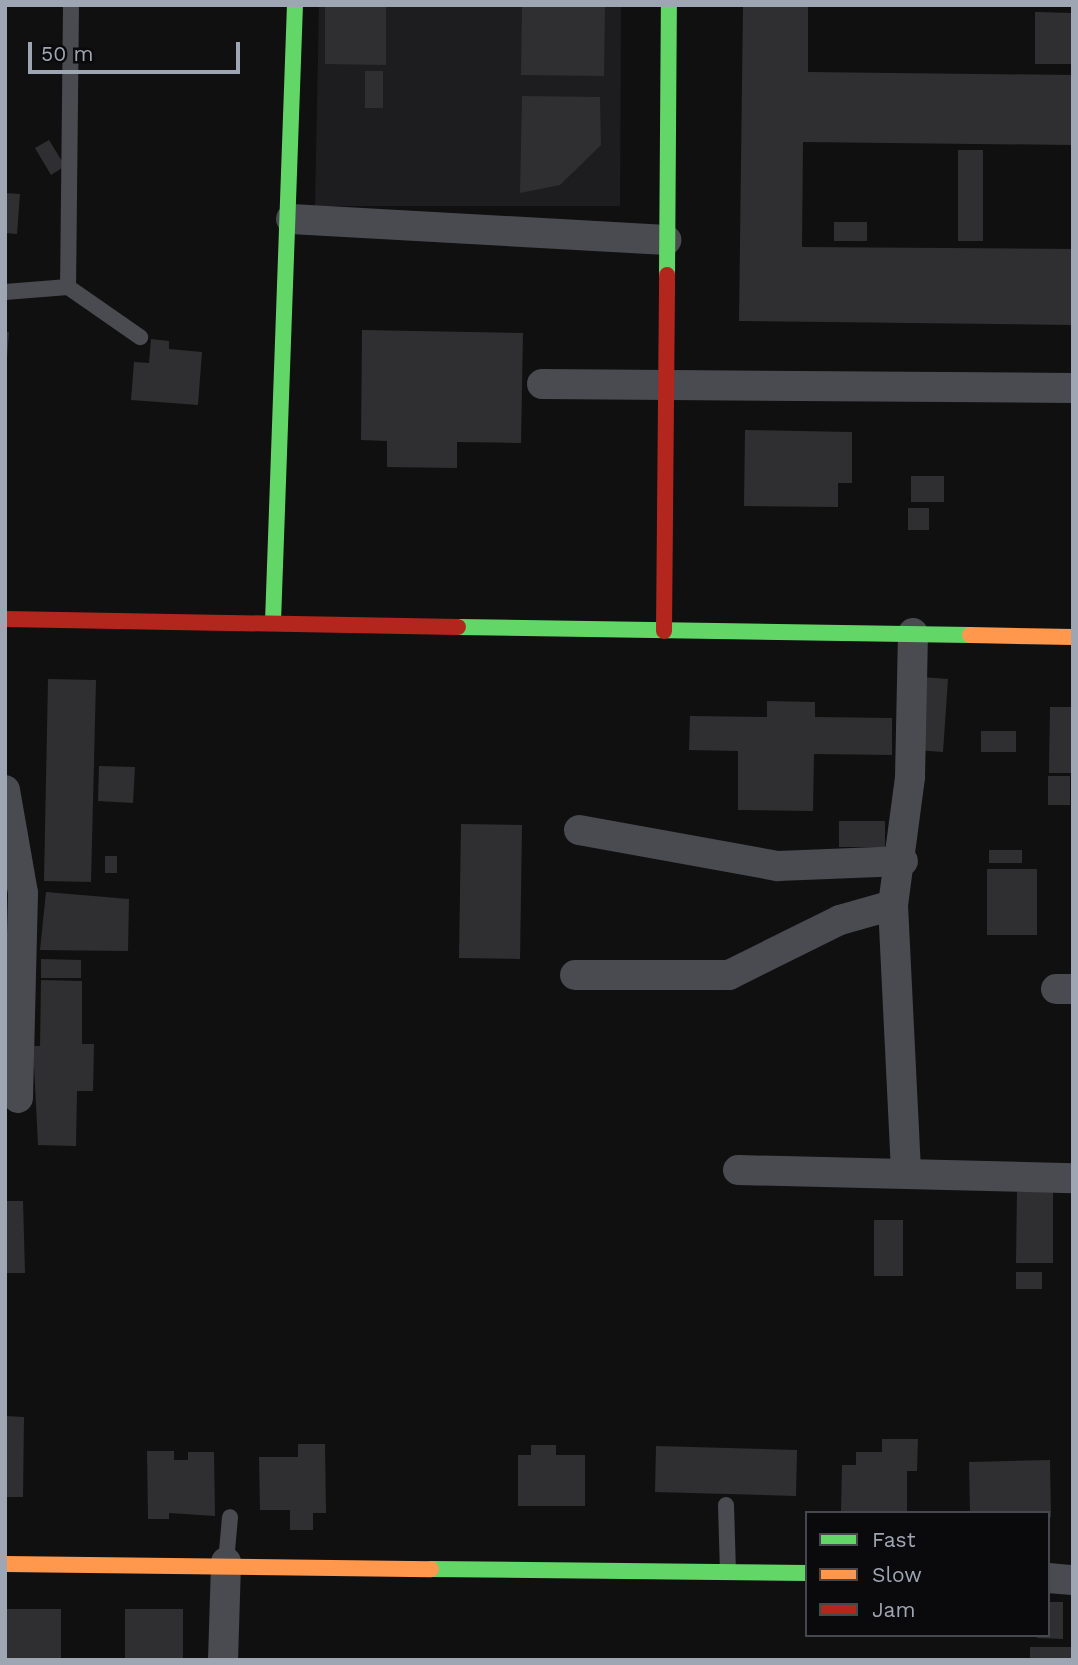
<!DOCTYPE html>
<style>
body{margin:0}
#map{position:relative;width:1078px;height:1665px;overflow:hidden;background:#101010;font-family:"Work Sans",sans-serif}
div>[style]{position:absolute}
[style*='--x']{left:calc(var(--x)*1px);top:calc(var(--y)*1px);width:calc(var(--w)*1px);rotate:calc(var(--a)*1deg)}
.built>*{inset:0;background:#1d1d1f}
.building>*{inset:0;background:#2f2f31}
.lane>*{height:16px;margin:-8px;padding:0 8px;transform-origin:8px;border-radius:8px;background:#4a4b50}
.street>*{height:30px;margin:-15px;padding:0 15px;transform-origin:15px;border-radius:15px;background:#4a4b50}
.fast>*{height:16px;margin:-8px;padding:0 8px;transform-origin:8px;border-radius:8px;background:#63d668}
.slow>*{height:16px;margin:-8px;padding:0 8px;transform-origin:8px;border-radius:8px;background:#ff974d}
.jam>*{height:16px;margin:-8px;padding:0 8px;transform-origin:8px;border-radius:8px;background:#b3261e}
span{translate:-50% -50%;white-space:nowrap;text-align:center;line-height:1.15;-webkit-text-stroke:5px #0a0a0c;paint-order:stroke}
.frame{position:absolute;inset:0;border:7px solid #9fa6b3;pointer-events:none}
.legend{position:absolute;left:805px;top:1511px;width:245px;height:126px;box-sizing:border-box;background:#0a0a0c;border:2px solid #46484f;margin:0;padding:9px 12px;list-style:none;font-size:21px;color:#9fa6b3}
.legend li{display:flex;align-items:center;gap:14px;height:35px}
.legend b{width:35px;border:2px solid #46484f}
.scale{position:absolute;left:28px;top:42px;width:212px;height:32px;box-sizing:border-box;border:4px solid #9fa6b3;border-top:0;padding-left:9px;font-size:21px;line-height:24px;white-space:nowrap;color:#9fa6b3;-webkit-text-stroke:5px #0a0a0c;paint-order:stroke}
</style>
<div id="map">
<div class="built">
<i style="clip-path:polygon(319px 5px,621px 5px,620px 206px,315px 206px)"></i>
</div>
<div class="building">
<i style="clip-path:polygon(325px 5px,386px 5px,386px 65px,325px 64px)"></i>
<i style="clip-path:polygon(522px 5px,605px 5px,604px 76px,521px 75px)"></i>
<i style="clip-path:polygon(743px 5px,808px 5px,808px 72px,1073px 75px,1073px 145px,803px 142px,802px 247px,1073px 249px,1073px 325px,739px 321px)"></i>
<i style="clip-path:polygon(1035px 12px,1073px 13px,1073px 64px,1035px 64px)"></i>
<i style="clip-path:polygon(365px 71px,383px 71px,383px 108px,365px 108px)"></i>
<i style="clip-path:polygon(522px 96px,600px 97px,601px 145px,560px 185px,520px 193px)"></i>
<i style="clip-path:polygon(49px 140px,65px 166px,51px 175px,35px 148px)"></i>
<i style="clip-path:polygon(958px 150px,983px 150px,983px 241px,958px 241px)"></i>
<i style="clip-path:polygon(5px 193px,20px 194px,17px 234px,5px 233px)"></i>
<i style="clip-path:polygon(834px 222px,867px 222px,867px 241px,834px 241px)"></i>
<i style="clip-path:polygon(362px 330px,523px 333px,521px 443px,457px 442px,457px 468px,387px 467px,387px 441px,361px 440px)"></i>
<i style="clip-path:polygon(5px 332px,9px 332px,7px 358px,5px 358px)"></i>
<i style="clip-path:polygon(151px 339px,169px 341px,169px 349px,202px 352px,198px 405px,131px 400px,134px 362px,149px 363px)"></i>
<i style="clip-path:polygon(745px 430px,852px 432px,852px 483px,838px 483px,838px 507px,744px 506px)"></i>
<i style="clip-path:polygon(911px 476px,944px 476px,944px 502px,911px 502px)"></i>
<i style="clip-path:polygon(908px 508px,929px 508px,929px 530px,908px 530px)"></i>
<i style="clip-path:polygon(920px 677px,948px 679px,943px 752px,915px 750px)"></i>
<i style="clip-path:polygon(48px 679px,96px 680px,91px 882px,44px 881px)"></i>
<i style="clip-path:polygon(767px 701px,815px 702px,815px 717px,892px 718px,892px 755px,814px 754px,813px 811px,738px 810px,738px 751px,689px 750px,690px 716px,767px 717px)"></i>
<i style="clip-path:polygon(1050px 707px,1073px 707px,1073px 773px,1049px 773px)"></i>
<i style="clip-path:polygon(981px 731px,1016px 731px,1016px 752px,981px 752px)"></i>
<i style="clip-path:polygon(99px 766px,135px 767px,133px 803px,98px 801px)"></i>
<i style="clip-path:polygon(1048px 776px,1070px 776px,1070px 805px,1048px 805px)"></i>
<i style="clip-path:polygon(839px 821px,885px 821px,885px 847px,839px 847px)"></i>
<i style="clip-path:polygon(461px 824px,522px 825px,520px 959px,459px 958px)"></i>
<i style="clip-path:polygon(989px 850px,1022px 850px,1022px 863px,989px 863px)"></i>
<i style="clip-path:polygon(105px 856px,117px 856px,117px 873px,105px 873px)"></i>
<i style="clip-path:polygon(987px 869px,1037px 869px,1037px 935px,987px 935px)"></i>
<i style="clip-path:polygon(46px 892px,129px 899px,128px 951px,40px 950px)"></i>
<i style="clip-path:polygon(41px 959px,81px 960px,81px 978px,41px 978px)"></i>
<i style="clip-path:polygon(41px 980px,82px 981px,82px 1044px,94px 1044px,93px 1091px,77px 1091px,76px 1146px,38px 1145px,33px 1046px,40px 1046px)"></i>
<i style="clip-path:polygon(1017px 1192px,1053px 1192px,1053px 1263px,1016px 1263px)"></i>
<i style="clip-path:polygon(5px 1201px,23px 1201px,25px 1273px,5px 1273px)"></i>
<i style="clip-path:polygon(874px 1220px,903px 1220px,903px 1276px,874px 1276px)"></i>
<i style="clip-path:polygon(1016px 1272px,1042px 1272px,1042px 1289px,1016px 1289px)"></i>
<i style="clip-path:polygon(5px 1416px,24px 1417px,23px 1497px,5px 1497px)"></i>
<i style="clip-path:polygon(882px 1439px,918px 1439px,917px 1471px,907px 1471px,907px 1513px,841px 1512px,842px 1465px,856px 1465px,856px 1452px,882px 1452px)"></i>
<i style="clip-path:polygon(298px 1444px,325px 1444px,326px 1513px,313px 1513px,313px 1530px,290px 1530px,290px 1510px,260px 1510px,259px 1457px,298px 1457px)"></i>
<i style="clip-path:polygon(531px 1445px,556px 1445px,556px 1455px,585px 1455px,585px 1506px,518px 1506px,518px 1455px,531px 1455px)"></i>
<i style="clip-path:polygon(656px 1446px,797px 1450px,796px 1496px,655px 1492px)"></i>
<i style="clip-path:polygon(147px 1451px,174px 1451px,174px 1460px,188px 1460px,188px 1452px,214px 1452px,215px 1516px,169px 1513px,169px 1519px,148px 1519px)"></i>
<i style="clip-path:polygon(1050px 1460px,1051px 1517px,970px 1513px,969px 1462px)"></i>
<i style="clip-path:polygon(1048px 1602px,1063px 1602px,1063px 1639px,1035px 1638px,1048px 1635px)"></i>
<i style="clip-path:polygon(6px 1609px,61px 1609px,61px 1660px,6px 1660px)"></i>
<i style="clip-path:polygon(125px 1609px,183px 1609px,183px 1660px,125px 1660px)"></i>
<i style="clip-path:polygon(1030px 1647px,1073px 1647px,1073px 1660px,1030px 1660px)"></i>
</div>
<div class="lane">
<i style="--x:71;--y:5;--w:282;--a:90.6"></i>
<i style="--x:68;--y:287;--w:88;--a:34.8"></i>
<i style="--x:5;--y:292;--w:63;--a:-4.5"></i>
<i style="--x:726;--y:1505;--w:66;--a:88.3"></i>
<i style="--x:226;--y:1562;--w:45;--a:-84.9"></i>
</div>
<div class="street">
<i style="--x:291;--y:219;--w:376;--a:3.2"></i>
<i style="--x:542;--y:384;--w:531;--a:0.43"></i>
<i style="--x:5;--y:790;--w:105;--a:80.1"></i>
<i style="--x:23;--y:893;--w:205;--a:91.4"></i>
<i style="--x:579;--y:830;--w:202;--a:10.3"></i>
<i style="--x:778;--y:866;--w:125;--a:-2.3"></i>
<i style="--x:575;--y:975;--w:154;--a:0"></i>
<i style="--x:729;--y:975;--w:124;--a:-26.4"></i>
<i style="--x:840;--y:920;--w:55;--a:-15.8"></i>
<i style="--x:1056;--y:989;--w:17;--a:0"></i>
<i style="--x:738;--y:1170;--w:335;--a:1.4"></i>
<i style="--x:906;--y:1171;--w:266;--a:-92.8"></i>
<i style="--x:893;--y:905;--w:129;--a:-82.4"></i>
<i style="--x:910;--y:777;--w:144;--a:-88.8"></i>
<i style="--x:1048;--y:1578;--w:25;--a:5"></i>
<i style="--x:223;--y:1660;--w:98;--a:-88.2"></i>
</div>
<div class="fast">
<i style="--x:667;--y:275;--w:270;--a:-89.6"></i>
<i style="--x:273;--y:622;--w:617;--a:-87.96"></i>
<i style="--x:458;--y:627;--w:512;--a:0.9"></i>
<i style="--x:431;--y:1569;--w:376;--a:0.6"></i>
</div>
<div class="slow">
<i style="--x:970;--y:635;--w:103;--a:1.1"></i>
<i style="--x:5;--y:1564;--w:426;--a:0.7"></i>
</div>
<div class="jam">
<i style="--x:5;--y:619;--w:453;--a:1"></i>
<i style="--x:664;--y:631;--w:356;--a:-89.5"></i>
</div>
<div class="frame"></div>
<ul class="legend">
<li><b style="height:9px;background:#63d668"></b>Fast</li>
<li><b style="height:9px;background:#ff974d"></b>Slow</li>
<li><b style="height:9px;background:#b3261e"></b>Jam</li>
</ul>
<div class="scale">50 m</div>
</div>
